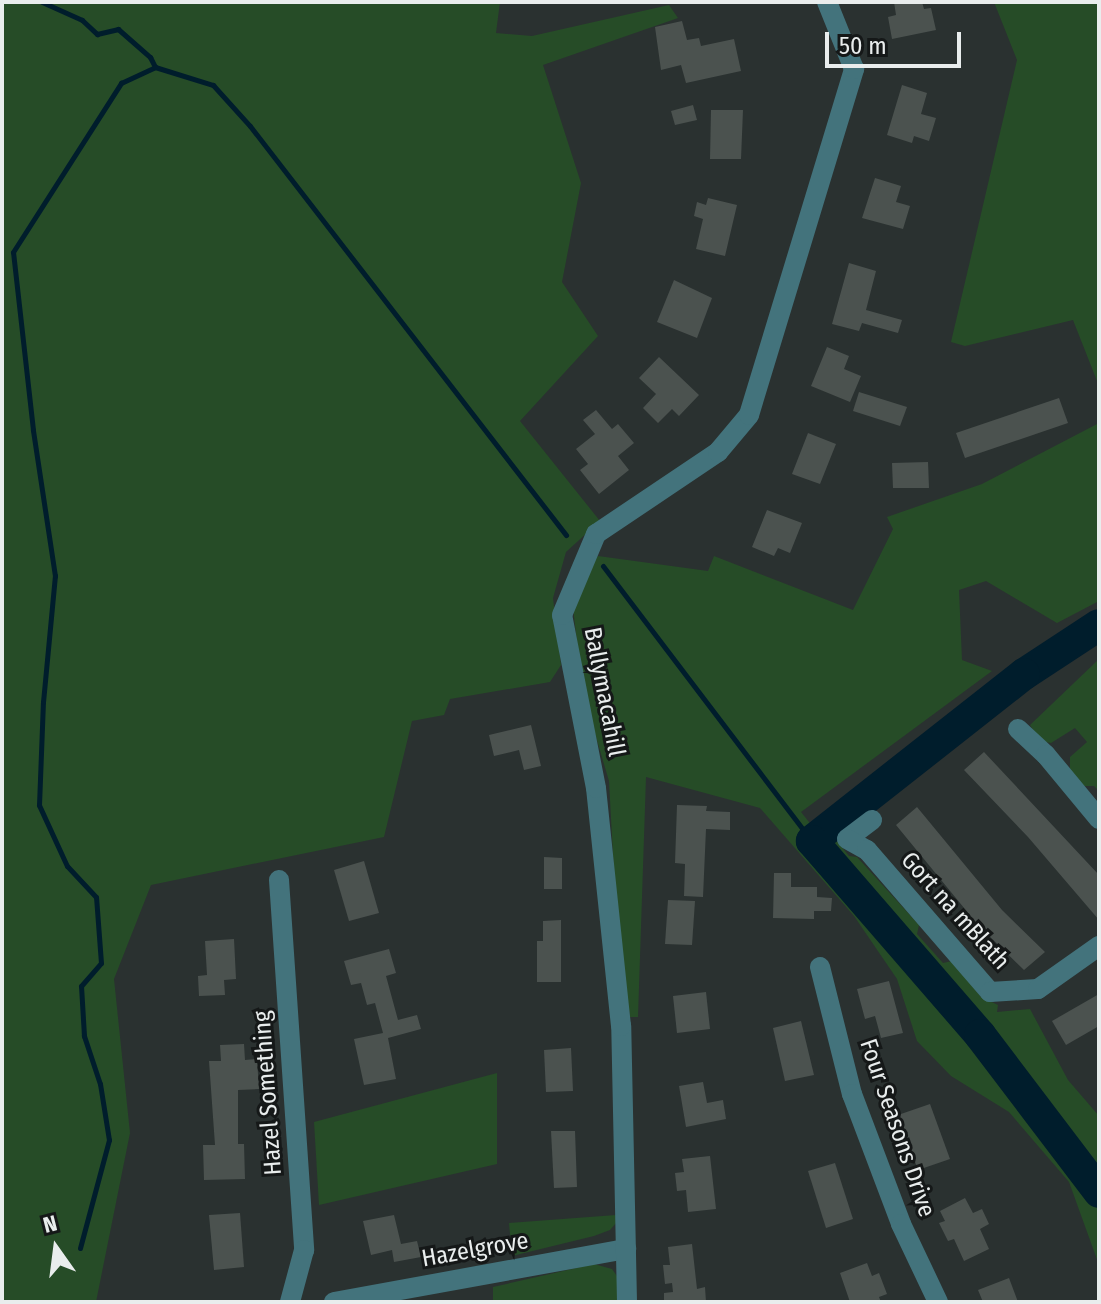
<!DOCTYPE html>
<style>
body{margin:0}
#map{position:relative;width:1101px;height:1304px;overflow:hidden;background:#2a3130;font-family:"Fira Sans Condensed",sans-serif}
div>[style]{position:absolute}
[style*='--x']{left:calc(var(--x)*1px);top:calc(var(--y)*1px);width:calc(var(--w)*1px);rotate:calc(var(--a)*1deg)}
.green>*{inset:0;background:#264c27}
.stream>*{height:5px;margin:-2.5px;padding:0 2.5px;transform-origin:2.5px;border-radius:2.5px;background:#001d2c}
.river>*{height:32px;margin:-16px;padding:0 16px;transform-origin:16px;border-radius:16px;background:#001d2c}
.building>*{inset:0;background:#4b524f}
.minor>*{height:20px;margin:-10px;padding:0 10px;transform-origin:10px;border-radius:10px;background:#43737c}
span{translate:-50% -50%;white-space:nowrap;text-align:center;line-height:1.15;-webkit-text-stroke:6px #151818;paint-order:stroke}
.street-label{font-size:24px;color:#e9eded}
.frame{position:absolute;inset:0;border:4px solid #e9eded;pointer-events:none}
.north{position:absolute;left:16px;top:1208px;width:80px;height:80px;-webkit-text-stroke:6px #151818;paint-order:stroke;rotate:346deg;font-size:22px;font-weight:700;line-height:32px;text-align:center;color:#e9eded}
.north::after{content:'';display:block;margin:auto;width:28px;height:36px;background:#e9eded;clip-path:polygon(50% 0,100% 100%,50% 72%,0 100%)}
.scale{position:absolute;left:825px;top:32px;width:136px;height:36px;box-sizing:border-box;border:4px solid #e9eded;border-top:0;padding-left:10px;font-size:24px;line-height:28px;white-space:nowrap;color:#e9eded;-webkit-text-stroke:6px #151818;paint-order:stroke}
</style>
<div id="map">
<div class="green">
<i style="clip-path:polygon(2px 2px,500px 2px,496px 33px,532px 36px,669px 5px,678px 18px,543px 65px,581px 183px,562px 282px,598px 336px,520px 421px,600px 521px,566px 552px,553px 598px,561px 665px,550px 682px,450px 699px,444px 715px,412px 721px,384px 837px,151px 885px,114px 979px,130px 1133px,96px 1302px,2px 1302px)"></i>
<i style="clip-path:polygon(994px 2px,1099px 2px,1099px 386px,1073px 320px,965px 346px,951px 342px,1017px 60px)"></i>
<i style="clip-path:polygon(1099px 423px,1099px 601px,1057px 623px,986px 581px,959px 590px,962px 660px,992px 671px,801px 812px,1018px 1083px,827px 839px,875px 803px,876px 806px,837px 841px,849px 856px,857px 857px,919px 925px,917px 934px,943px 963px,952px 961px,981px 997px,998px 1005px,997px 1012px,1030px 1009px,1068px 1080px,1099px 1116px,1099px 1265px,1069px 1182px,1009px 1112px,951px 1076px,917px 1041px,897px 979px,854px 916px,760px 808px,646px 777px,638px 1017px,630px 1017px,616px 911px,609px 781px,583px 693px,573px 608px,582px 576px,598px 556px,708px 571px,714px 556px,853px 610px,893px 529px,887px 517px,982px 484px)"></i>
<i style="clip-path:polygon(1099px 659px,1099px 791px,1094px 786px,1084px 786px,1070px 772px,1070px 757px,1087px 742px,1075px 728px,1051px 743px,1040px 741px,1030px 725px)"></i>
<i style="clip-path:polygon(497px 1073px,497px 1164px,319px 1205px,314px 1122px)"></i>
<i style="clip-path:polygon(616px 1215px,617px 1222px,610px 1230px,594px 1236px,512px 1256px,509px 1223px)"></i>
<i style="clip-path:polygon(594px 1264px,612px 1269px,619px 1279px,620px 1302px,493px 1302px,493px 1287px)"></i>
</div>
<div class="stream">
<i style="--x:42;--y:2;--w:44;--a:24.2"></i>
<i style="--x:82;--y:20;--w:21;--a:43"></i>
<i style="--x:97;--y:34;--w:22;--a:-13"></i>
<i style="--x:118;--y:29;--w:43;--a:41.2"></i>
<i style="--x:150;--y:57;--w:11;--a:63"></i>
<i style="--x:603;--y:566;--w:345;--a:52.8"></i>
<i style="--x:80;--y:1248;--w:112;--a:-75"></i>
<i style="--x:109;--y:1140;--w:57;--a:-99.1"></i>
<i style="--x:100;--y:1084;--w:51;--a:-108.4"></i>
<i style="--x:84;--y:1036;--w:50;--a:-93.4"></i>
<i style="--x:81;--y:986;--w:30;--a:-49"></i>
<i style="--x:101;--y:963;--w:66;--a:-94.3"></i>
<i style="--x:96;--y:897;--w:42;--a:-133.1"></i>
<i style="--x:67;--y:866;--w:67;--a:-114.7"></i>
<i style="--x:39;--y:805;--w:103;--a:-87.8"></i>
<i style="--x:43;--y:702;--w:127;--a:-84.6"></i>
<i style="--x:55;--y:576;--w:148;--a:-98.6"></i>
<i style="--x:33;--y:430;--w:179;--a:-96.4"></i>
<i style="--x:13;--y:252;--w:201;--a:-57.4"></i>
<i style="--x:121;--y:83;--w:38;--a:-25"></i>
<i style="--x:155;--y:67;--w:61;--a:17.2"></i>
<i style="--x:213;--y:85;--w:55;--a:47.9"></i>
<i style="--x:250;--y:126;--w:517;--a:52.31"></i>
</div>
<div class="river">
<i style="--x:1099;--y:625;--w:90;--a:146.8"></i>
<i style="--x:1024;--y:674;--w:270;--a:141.8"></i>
<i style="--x:812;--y:841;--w:257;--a:49.1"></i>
<i style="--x:980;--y:1035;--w:197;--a:52.8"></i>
</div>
<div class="building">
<i style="clip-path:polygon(894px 2px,922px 2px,924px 9px,931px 8px,936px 30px,892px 39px,888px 17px,896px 15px)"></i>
<i style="clip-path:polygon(682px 21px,687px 40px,699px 38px,701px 46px,734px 39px,741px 71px,686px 83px,681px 65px,661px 70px,655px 27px)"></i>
<i style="clip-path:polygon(902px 85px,927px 93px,921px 114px,936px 118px,929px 141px,914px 136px,912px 143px,887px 135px)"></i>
<i style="clip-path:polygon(693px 105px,697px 120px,675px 125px,671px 111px)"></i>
<i style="clip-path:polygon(711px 110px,743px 110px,741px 159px,710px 159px)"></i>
<i style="clip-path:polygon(875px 178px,901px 186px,896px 202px,910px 206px,903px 229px,862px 218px)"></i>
<i style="clip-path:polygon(708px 198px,737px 205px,725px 256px,696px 249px,703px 219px,694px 216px,697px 202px,706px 205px)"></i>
<i style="clip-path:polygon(849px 263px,876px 271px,866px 310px,902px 320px,898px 333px,862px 323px,859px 331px,832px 324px)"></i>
<i style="clip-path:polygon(674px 280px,712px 298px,697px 338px,657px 322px)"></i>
<i style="clip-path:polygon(827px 347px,849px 356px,844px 369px,861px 376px,850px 402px,811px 386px)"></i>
<i style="clip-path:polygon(659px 357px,699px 395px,679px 416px,672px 409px,658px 423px,643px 408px,656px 394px,639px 378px)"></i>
<i style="clip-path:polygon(859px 392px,907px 407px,900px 426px,853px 411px)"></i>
<i style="clip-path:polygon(1059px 398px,1068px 423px,965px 458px,956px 433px)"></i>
<i style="clip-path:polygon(596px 410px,612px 429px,618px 424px,634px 443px,618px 456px,629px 470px,599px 494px,580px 470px,588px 464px,576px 449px,595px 434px,583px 420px)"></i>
<i style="clip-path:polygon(808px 433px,836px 444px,820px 484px,792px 474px)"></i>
<i style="clip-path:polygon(928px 462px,929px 488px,893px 488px,892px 463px)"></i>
<i style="clip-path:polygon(767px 510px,802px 523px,790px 553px,778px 548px,774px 556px,752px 547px)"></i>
<i style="clip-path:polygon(531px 725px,541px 766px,524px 770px,519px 750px,494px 756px,489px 735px)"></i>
<i style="clip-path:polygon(984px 752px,1099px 875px,1099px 920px,1028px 837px,964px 770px)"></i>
<i style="clip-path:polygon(677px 805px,707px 806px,706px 811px,730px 812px,730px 830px,706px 829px,703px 897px,684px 896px,685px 864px,675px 863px)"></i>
<i style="clip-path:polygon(917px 807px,1002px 910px,1045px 952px,1024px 970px,978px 925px,896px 825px)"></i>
<i style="clip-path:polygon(544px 857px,562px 858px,562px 889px,544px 889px)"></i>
<i style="clip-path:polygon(364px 861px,379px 913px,349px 921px,334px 870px)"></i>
<i style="clip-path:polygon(774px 873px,791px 873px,791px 887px,817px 887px,817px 897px,832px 898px,831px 911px,814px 911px,814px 919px,773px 918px)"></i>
<i style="clip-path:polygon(668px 900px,695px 901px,692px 945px,665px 944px)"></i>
<i style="clip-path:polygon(561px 920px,561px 982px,537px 982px,537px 941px,543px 941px,543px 921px)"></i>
<i style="clip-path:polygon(234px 939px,236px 979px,224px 980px,225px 995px,199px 996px,198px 976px,207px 975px,205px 941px)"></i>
<i style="clip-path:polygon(389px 949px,396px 973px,386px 976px,398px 1020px,417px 1015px,421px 1029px,388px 1038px,396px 1079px,364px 1085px,354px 1039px,383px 1033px,375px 1003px,367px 1005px,361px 983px,351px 985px,344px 961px)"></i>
<i style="clip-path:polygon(889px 981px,903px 1033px,881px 1038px,875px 1016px,865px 1019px,857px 989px)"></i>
<i style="clip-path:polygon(706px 992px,710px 1029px,677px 1033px,673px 996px)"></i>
<i style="clip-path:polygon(1099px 994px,1099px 1026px,1066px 1045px,1052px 1021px)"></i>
<i style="clip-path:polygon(801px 1021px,814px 1075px,785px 1081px,773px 1028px)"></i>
<i style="clip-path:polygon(244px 1044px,245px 1060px,257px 1059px,259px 1089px,238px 1090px,238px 1144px,244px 1144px,245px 1179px,204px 1180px,203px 1145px,215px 1145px,209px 1061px,221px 1061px,220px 1045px)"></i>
<i style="clip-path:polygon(571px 1048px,573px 1091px,546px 1092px,544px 1050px)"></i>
<i style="clip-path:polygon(703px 1082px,707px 1103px,723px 1100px,726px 1119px,686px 1127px,679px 1086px)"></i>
<i style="clip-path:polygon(930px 1104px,950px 1159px,918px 1170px,898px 1115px)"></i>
<i style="clip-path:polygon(551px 1131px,575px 1131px,577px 1187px,554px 1188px)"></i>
<i style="clip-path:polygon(710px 1156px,716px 1209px,688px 1212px,686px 1190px,677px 1191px,675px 1173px,684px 1172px,682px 1159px)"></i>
<i style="clip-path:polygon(835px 1163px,853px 1219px,826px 1228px,808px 1171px)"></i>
<i style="clip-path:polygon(965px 1198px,973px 1213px,982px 1209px,989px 1224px,980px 1229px,989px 1249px,964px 1261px,954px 1239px,948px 1241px,939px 1223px,945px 1221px,940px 1211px)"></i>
<i style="clip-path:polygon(240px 1213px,244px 1267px,214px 1270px,209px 1215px)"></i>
<i style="clip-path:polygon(394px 1215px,401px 1244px,417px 1241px,421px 1257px,394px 1262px,392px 1250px,371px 1255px,363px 1221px)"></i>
<i style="clip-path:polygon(692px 1244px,697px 1289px,705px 1287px,706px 1302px,664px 1302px,664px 1293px,673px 1292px,672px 1283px,665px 1284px,663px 1265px,670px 1265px,668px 1247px)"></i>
<i style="clip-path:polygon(867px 1263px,872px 1276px,879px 1273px,887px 1294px,879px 1297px,881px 1302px,850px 1302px,840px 1273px)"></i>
<i style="clip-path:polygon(1009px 1278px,1018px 1302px,983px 1302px,978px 1290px)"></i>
</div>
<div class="minor">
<i style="--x:1018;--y:729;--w:38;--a:43"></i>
<i style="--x:1046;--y:755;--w:83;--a:50.4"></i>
<i style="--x:872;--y:820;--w:31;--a:143"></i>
<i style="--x:847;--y:839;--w:23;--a:29"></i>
<i style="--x:867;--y:850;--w:188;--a:49.1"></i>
<i style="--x:990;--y:992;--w:48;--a:-3.6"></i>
<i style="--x:1038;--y:989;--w:75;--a:-35.2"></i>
<i style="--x:279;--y:880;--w:371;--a:86.1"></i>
<i style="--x:304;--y:1250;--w:54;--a:105.1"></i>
<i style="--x:820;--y:967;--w:131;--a:75.9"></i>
<i style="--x:852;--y:1094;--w:139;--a:69.3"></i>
<i style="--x:901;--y:1224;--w:86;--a:64.6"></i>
<i style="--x:334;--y:1302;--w:297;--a:-10.3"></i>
<i style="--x:627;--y:1302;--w:276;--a:-91.2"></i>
<i style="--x:621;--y:1026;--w:239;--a:-96"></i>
<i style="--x:596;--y:788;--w:176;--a:-101.1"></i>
<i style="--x:562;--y:615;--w:88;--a:-67.2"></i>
<i style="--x:596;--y:534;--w:147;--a:-33.9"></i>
<i style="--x:718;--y:452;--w:48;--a:-50"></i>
<i style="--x:749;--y:415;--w:362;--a:-73.1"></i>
<i style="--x:854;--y:69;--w:72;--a:-111.9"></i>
</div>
<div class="street-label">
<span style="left:604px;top:692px;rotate:79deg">Ballymacahill</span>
<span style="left:955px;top:911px;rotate:48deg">Gort na mBlath</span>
<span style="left:268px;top:1093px;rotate:-94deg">Hazel Something</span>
<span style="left:897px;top:1128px;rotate:71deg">Four Seasons Drive</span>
<span style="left:475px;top:1250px;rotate:-10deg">Hazelgrove</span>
</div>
<div class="frame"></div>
<div class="north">N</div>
<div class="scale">50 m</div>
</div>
